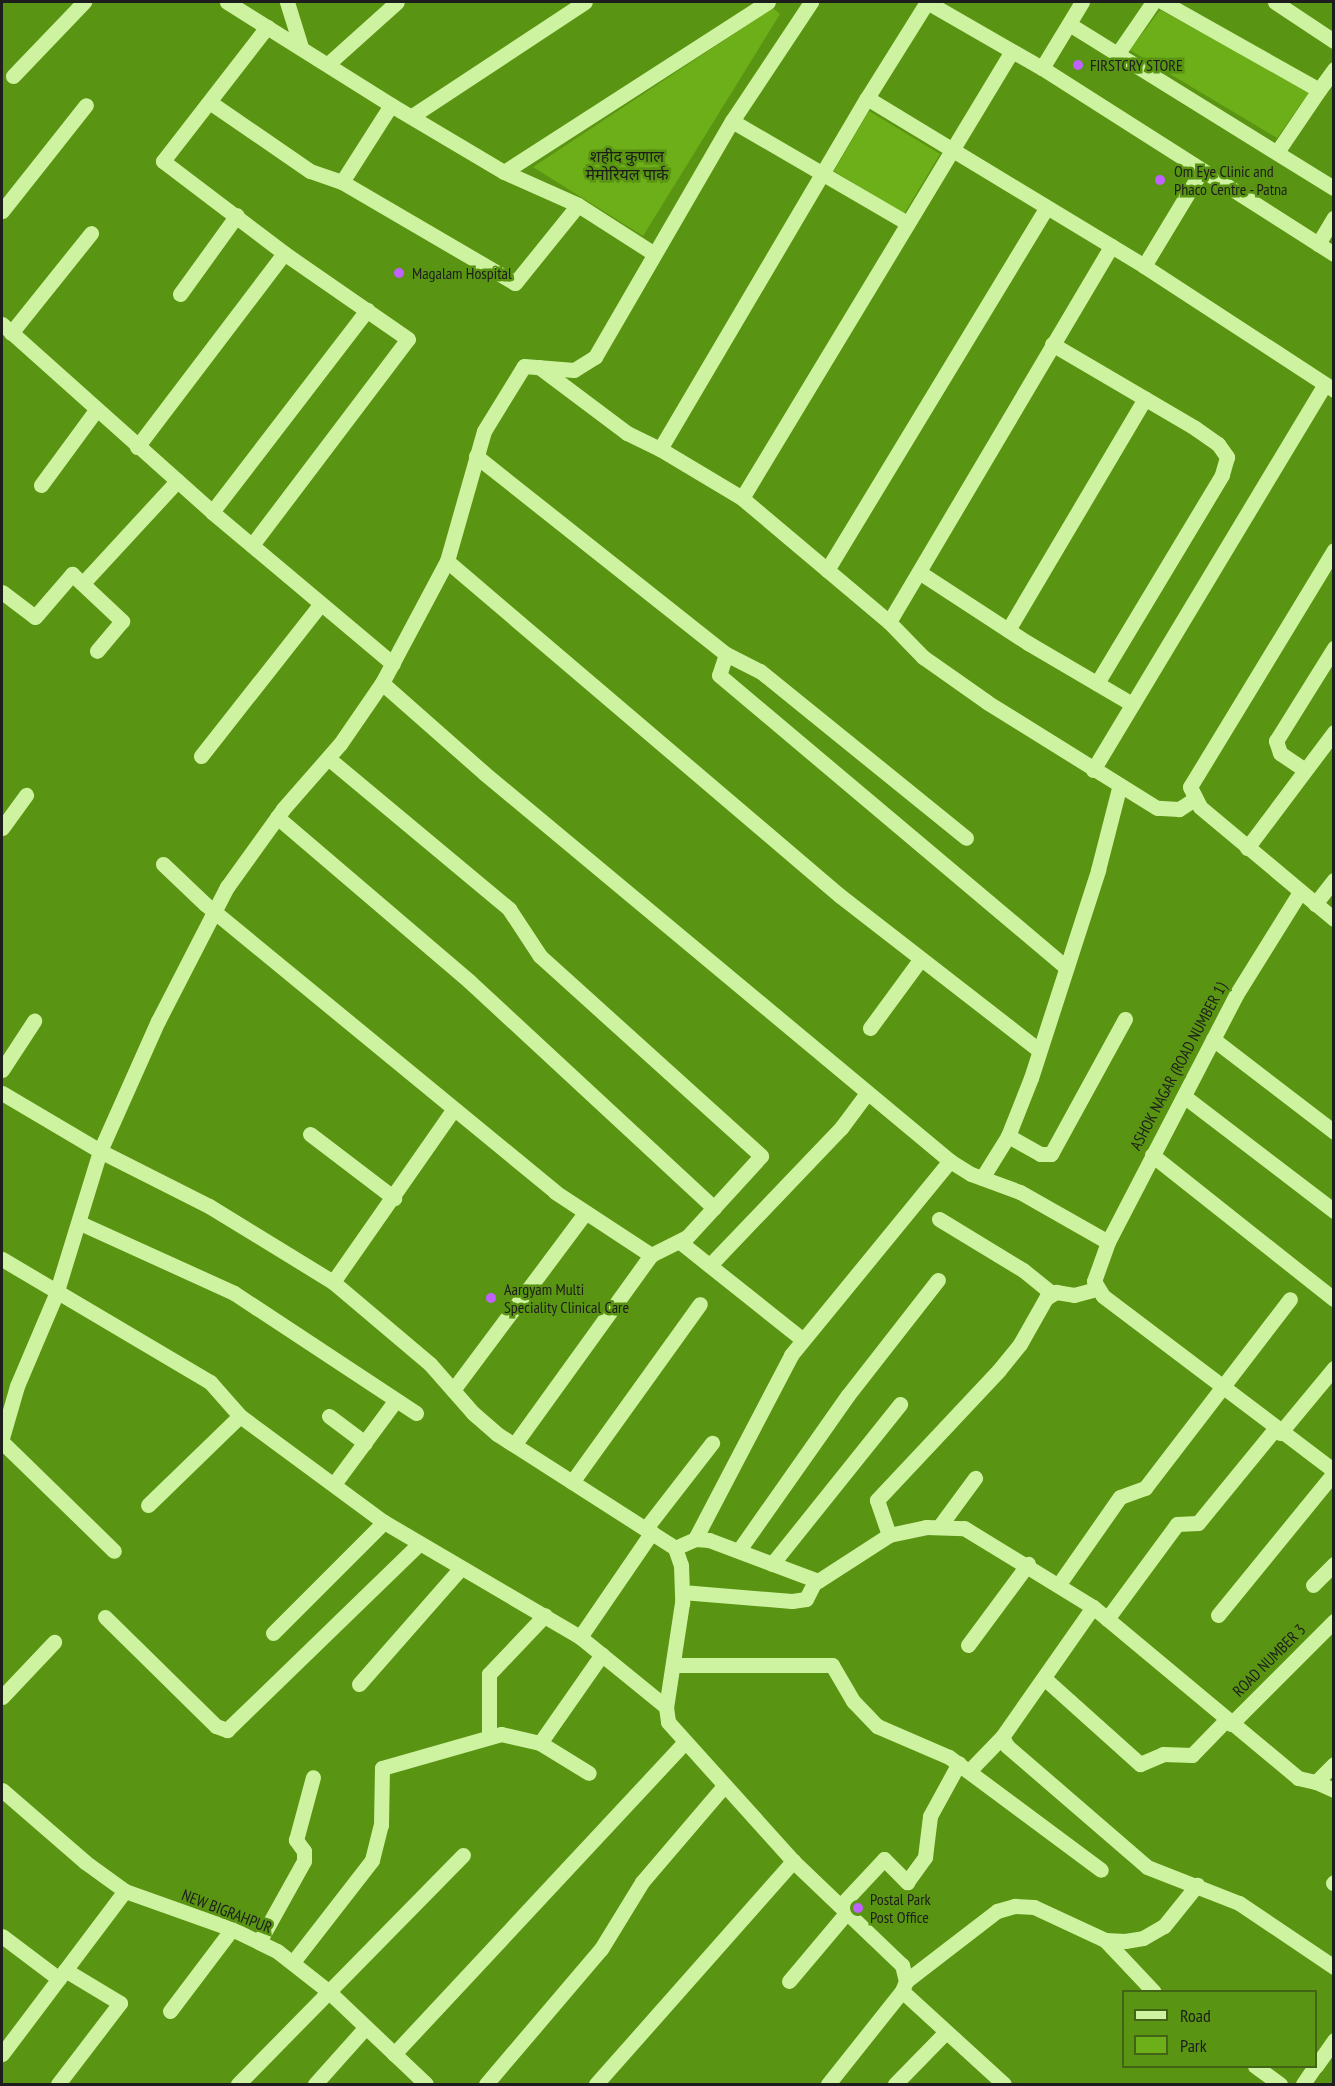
<!DOCTYPE html>
<meta charset="utf-8">
<style>
body{margin:0}
#map{position:relative;width:1335px;height:2086px;overflow:hidden;background:#599412;font-family:"PT Sans Narrow","Noto Sans Devanagari",sans-serif}
div>[style]{position:absolute}
[style*='--x']{left:calc(var(--x)*1px);top:calc(var(--y)*1px);width:calc(var(--w)*1px);rotate:calc(var(--a)*1deg)}
.green>*{inset:0;background:#6daf19}
.minor>*{height:15px;margin:-7.5px;padding:0 7.5px;transform-origin:7.5px;border-radius:7.5px;background:#cef3a0}
.dots>*{width:16px;height:16px;translate:-50% -50%;box-sizing:border-box;border:3px solid #599412;border-radius:50%}
span{translate:-50% -50%;white-space:nowrap;text-align:center;line-height:1.15;-webkit-text-stroke:5px #599412;paint-order:stroke}
.poi-label{font-size:16px;color:#1d1d1d}
.left{translate:0 -50%;text-align:left}
.park-label{font-size:16px;color:#1c1d1a}
.street-label{font-size:16px;color:#1d1d1d}
.frame{position:absolute;inset:0;border:3px solid #1d1d1d;pointer-events:none}
.legend{position:absolute;left:1122px;top:1990px;width:195px;height:78px;box-sizing:border-box;background:#599412;border:2px solid #416416;margin:0;padding:8px 10px;list-style:none;font-size:18px;color:#1d1d1d}
.legend li{display:flex;align-items:center;gap:12px;height:30px}
.legend b{width:30px;border:2px solid #416416}
</style>
<div id="map">
<div class="green">
<i style="clip-path:polygon(773px 8px,780px 14px,643px 236px,533px 167px)"></i>
<i style="clip-path:polygon(1160px 10px,1310px 91px,1277px 138px,1130px 50px)"></i>
<i style="clip-path:polygon(869px 111px,940px 154px,904px 214px,834px 171px)"></i>
</div>
<div class="minor">
<i style="--x:227;--y:2;--w:194;--a:32.1"></i>
<i style="--x:391;--y:105;--w:131;--a:30.7"></i>
<i style="--x:504;--y:172;--w:81;--a:24"></i>
<i style="--x:578;--y:205;--w:89;--a:32.6"></i>
<i style="--x:287;--y:2;--w:47;--a:72.7"></i>
<i style="--x:927;--y:2;--w:133;--a:29.9"></i>
<i style="--x:1042;--y:68;--w:346;--a:32.5"></i>
<i style="--x:1163;--y:2;--w:179;--a:29.4"></i>
<i style="--x:1319;--y:90;--w:75;--a:124.1"></i>
<i style="--x:1275;--y:2;--w:71;--a:33.5"></i>
<i style="--x:1069;--y:24;--w:312;--a:31.8"></i>
<i style="--x:1118;--y:53;--w:62;--a:-55.5"></i>
<i style="--x:329;--y:63;--w:91;--a:-41.9"></i>
<i style="--x:1042;--y:68;--w:77;--a:-58.8"></i>
<i style="--x:13;--y:76;--w:103;--a:-46.2"></i>
<i style="--x:1319;--y:90;--w:26;--a:-54"></i>
<i style="--x:867;--y:98;--w:113;--a:-58"></i>
<i style="--x:211;--y:103;--w:120;--a:34.5"></i>
<i style="--x:310;--y:171;--w:34;--a:19"></i>
<i style="--x:391;--y:105;--w:91;--a:122.5"></i>
<i style="--x:342;--y:182;--w:200;--a:30.3"></i>
<i style="--x:515;--y:283;--w:100;--a:-51.1"></i>
<i style="--x:412;--y:116;--w:207;--a:-33.4"></i>
<i style="--x:732;--y:121;--w:203;--a:30.2"></i>
<i style="--x:504;--y:172;--w:314;--a:-32.8"></i>
<i style="--x:2;--y:211;--w:135;--a:-51.6"></i>
<i style="--x:1318;--y:244;--w:31;--a:-59"></i>
<i style="--x:1144;--y:266;--w:112;--a:-58.9"></i>
<i style="--x:180;--y:294;--w:97;--a:-54.2"></i>
<i style="--x:2;--y:324;--w:282;--a:41.8"></i>
<i style="--x:212;--y:512;--w:236;--a:40"></i>
<i style="--x:11;--y:333;--w:128;--a:-51.3"></i>
<i style="--x:1052;--y:344;--w:166;--a:30.4"></i>
<i style="--x:1195;--y:428;--w:28;--a:35"></i>
<i style="--x:1218;--y:444;--w:16;--a:55"></i>
<i style="--x:1227;--y:457;--w:19;--a:106"></i>
<i style="--x:1222;--y:475;--w:243;--a:121"></i>
<i style="--x:539;--y:367;--w:110;--a:36.9"></i>
<i style="--x:627;--y:433;--w:37;--a:26"></i>
<i style="--x:137;--y:447;--w:243;--a:-52.8"></i>
<i style="--x:284;--y:253;--w:152;--a:-142.8"></i>
<i style="--x:163;--y:161;--w:170;--a:-52.2"></i>
<i style="--x:476;--y:456;--w:319;--a:38.4"></i>
<i style="--x:726;--y:654;--w:22;--a:108"></i>
<i style="--x:719;--y:675;--w:452;--a:40.1"></i>
<i style="--x:41;--y:485;--w:93;--a:-53.7"></i>
<i style="--x:742;--y:498;--w:522;--a:-58.87"></i>
<i style="--x:212;--y:512;--w:255;--a:-52.5"></i>
<i style="--x:252;--y:545;--w:258;--a:-52.9"></i>
<i style="--x:408;--y:339;--w:151;--a:-145.3"></i>
<i style="--x:1334;--y:550;--w:277;--a:121.3"></i>
<i style="--x:1190;--y:787;--w:22;--a:63"></i>
<i style="--x:1200;--y:807;--w:175;--a:39.9"></i>
<i style="--x:447;--y:561;--w:515;--a:40.43"></i>
<i style="--x:839;--y:895;--w:253;--a:37.8"></i>
<i style="--x:827;--y:570;--w:424;--a:-58.8"></i>
<i style="--x:919;--y:572;--w:130;--a:33.1"></i>
<i style="--x:1028;--y:643;--w:121;--a:30.4"></i>
<i style="--x:83;--y:583;--w:139;--a:-47.3"></i>
<i style="--x:2;--y:592;--w:41;--a:37.1"></i>
<i style="--x:35;--y:617;--w:57;--a:-49.3"></i>
<i style="--x:72;--y:574;--w:69;--a:43.2"></i>
<i style="--x:122;--y:621;--w:39;--a:130"></i>
<i style="--x:889;--y:622;--w:437;--a:-59.4"></i>
<i style="--x:1008;--y:630;--w:269;--a:-59.4"></i>
<i style="--x:726;--y:654;--w:38;--a:27"></i>
<i style="--x:760;--y:671;--w:265;--a:39"></i>
<i style="--x:382;--y:683;--w:136;--a:41.4"></i>
<i style="--x:484;--y:773;--w:606;--a:39.78"></i>
<i style="--x:950;--y:1161;--w:25;--a:32"></i>
<i style="--x:971;--y:1174;--w:52;--a:20.2"></i>
<i style="--x:1020;--y:1192;--w:101;--a:29.6"></i>
<i style="--x:201;--y:756;--w:192;--a:-51.8"></i>
<i style="--x:328;--y:758;--w:236;--a:39.8"></i>
<i style="--x:509;--y:909;--w:56;--a:56.6"></i>
<i style="--x:540;--y:956;--w:298;--a:42.1"></i>
<i style="--x:761;--y:1156;--w:110;--a:132.4"></i>
<i style="--x:687;--y:1237;--w:40;--a:153.4"></i>
<i style="--x:651;--y:1255;--w:234;--a:125.8"></i>
<i style="--x:1093;--y:770;--w:450;--a:-59"></i>
<i style="--x:1305;--y:770;--w:30;--a:-146"></i>
<i style="--x:1280;--y:753;--w:13;--a:-108"></i>
<i style="--x:1276;--y:741;--w:110;--a:-58.1"></i>
<i style="--x:1193;--y:800;--w:17;--a:147"></i>
<i style="--x:1179;--y:809;--w:22;--a:-177"></i>
<i style="--x:1157;--y:808;--w:200;--a:-148.1"></i>
<i style="--x:987;--y:702;--w:78;--a:-144.9"></i>
<i style="--x:923;--y:657;--w:49;--a:-134.2"></i>
<i style="--x:889;--y:622;--w:192;--a:-139.9"></i>
<i style="--x:742;--y:498;--w:96;--a:-149.1"></i>
<i style="--x:660;--y:449;--w:407;--a:-59.5"></i>
<i style="--x:867;--y:98;--w:324;--a:31.2"></i>
<i style="--x:1144;--y:266;--w:227;--a:33.1"></i>
<i style="--x:277;--y:817;--w:253;--a:40.5"></i>
<i style="--x:469;--y:981;--w:334;--a:42.8"></i>
<i style="--x:2;--y:828;--w:41;--a:-54"></i>
<i style="--x:1247;--y:848;--w:145;--a:-53.1"></i>
<i style="--x:163;--y:864;--w:58;--a:43.6"></i>
<i style="--x:205;--y:904;--w:453;--a:39.4"></i>
<i style="--x:555;--y:1192;--w:115;--a:33.3"></i>
<i style="--x:1300;--y:892;--w:121;--a:121.9"></i>
<i style="--x:1236;--y:995;--w:278;--a:117.4"></i>
<i style="--x:1108;--y:1242;--w:41;--a:109.7"></i>
<i style="--x:1094;--y:1281;--w:17;--a:59"></i>
<i style="--x:1103;--y:1296;--w:290;--a:37.1"></i>
<i style="--x:1315;--y:904;--w:31;--a:-52"></i>
<i style="--x:870;--y:1028;--w:84;--a:-53.7"></i>
<i style="--x:1213;--y:1039;--w:153;--a:37.5"></i>
<i style="--x:2;--y:1070;--w:59;--a:-56.9"></i>
<i style="--x:2;--y:1093;--w:114;--a:30.6"></i>
<i style="--x:100;--y:1151;--w:122;--a:26.8"></i>
<i style="--x:209;--y:1206;--w:145;--a:31.5"></i>
<i style="--x:333;--y:1282;--w:127;--a:40.2"></i>
<i style="--x:430;--y:1364;--w:65;--a:48.7"></i>
<i style="--x:473;--y:1413;--w:32;--a:41"></i>
<i style="--x:497;--y:1434;--w:211;--a:32.6"></i>
<i style="--x:675;--y:1548;--w:18;--a:71"></i>
<i style="--x:681;--y:1565;--w:38;--a:88"></i>
<i style="--x:682;--y:1603;--w:105;--a:98.7"></i>
<i style="--x:666;--y:1707;--w:15;--a:82"></i>
<i style="--x:668;--y:1722;--w:187;--a:48"></i>
<i style="--x:793;--y:1861;--w:151;--a:43.7"></i>
<i style="--x:902;--y:1965;--w:16;--a:76"></i>
<i style="--x:906;--y:1981;--w:11;--a:112"></i>
<i style="--x:902;--y:1991;--w:119;--a:128.5"></i>
<i style="--x:1185;--y:1097;--w:188;--a:37.4"></i>
<i style="--x:310;--y:1134;--w:106;--a:37.3"></i>
<i style="--x:1008;--y:1136;--w:37;--a:29"></i>
<i style="--x:1040;--y:1154;--w:11;--a:0"></i>
<i style="--x:1051;--y:1154;--w:154;--a:-61.3"></i>
<i style="--x:1152;--y:1155;--w:232;--a:38.4"></i>
<i style="--x:982;--y:1178;--w:49;--a:-58.2"></i>
<i style="--x:1008;--y:1136;--w:62;--a:-68.4"></i>
<i style="--x:1031;--y:1078;--w:219;--a:-72.1"></i>
<i style="--x:1098;--y:870;--w:85;--a:-75.6"></i>
<i style="--x:939;--y:1219;--w:98;--a:31.3"></i>
<i style="--x:1023;--y:1270;--w:36;--a:39"></i>
<i style="--x:80;--y:1223;--w:169;--a:24.4"></i>
<i style="--x:234;--y:1293;--w:218;--a:33.4"></i>
<i style="--x:680;--y:1242;--w:156;--a:38.5"></i>
<i style="--x:2;--y:1259;--w:242;--a:30.6"></i>
<i style="--x:210;--y:1382;--w:45;--a:48.6"></i>
<i style="--x:240;--y:1416;--w:179;--a:36.4"></i>
<i style="--x:384;--y:1522;--w:227;--a:30.4"></i>
<i style="--x:580;--y:1637;--w:111;--a:39.1"></i>
<i style="--x:710;--y:1265;--w:190;--a:-46.3"></i>
<i style="--x:841;--y:1128;--w:44;--a:-53.4"></i>
<i style="--x:333;--y:1282;--w:210;--a:-55.1"></i>
<i style="--x:453;--y:1390;--w:219;--a:-53.3"></i>
<i style="--x:329;--y:1416;--w:45;--a:36.9"></i>
<i style="--x:1280;--y:1433;--w:85;--a:-50.3"></i>
<i style="--x:2;--y:1438;--w:54;--a:-73.9"></i>
<i style="--x:17;--y:1386;--w:100;--a:-67"></i>
<i style="--x:56;--y:1294;--w:150;--a:-72.9"></i>
<i style="--x:100;--y:1151;--w:142;--a:-66"></i>
<i style="--x:158;--y:1021;--w:151;--a:-62.8"></i>
<i style="--x:227;--y:887;--w:96;--a:-54.3"></i>
<i style="--x:283;--y:809;--w:86;--a:-48.8"></i>
<i style="--x:340;--y:744;--w:74;--a:-55.5"></i>
<i style="--x:382;--y:683;--w:138;--a:-62"></i>
<i style="--x:447;--y:561;--w:135;--a:-74.1"></i>
<i style="--x:484;--y:431;--w:76;--a:-58.4"></i>
<i style="--x:524;--y:366;--w:50;--a:4.6"></i>
<i style="--x:574;--y:370;--w:25;--a:-32"></i>
<i style="--x:595;--y:357;--w:273;--a:-59.9"></i>
<i style="--x:732;--y:121;--w:143;--a:-56.4"></i>
<i style="--x:2;--y:1442;--w:156;--a:44.2"></i>
<i style="--x:572;--y:1482;--w:219;--a:-54.3"></i>
<i style="--x:334;--y:1484;--w:104;--a:-53.6"></i>
<i style="--x:148;--y:1505;--w:128;--a:-44.1"></i>
<i style="--x:939;--y:1527;--w:61;--a:-53.7"></i>
<i style="--x:646;--y:1528;--w:108;--a:-52.2"></i>
<i style="--x:889;--y:1535;--w:37;--a:-109"></i>
<i style="--x:877;--y:1500;--w:178;--a:-46.8"></i>
<i style="--x:999;--y:1370;--w:33;--a:-51"></i>
<i style="--x:1020;--y:1344;--w:53;--a:-60.5"></i>
<i style="--x:1046;--y:1298;--w:12;--a:-31"></i>
<i style="--x:1056;--y:1292;--w:18;--a:9"></i>
<i style="--x:1074;--y:1295;--w:23;--a:-15"></i>
<i style="--x:695;--y:1539;--w:208;--a:-62.4"></i>
<i style="--x:791;--y:1355;--w:251;--a:-50.7"></i>
<i style="--x:675;--y:1548;--w:22;--a:-24"></i>
<i style="--x:695;--y:1539;--w:14;--a:4"></i>
<i style="--x:709;--y:1540;--w:116;--a:20.6"></i>
<i style="--x:818;--y:1581;--w:85;--a:-32.9"></i>
<i style="--x:889;--y:1535;--w:38;--a:-12"></i>
<i style="--x:926;--y:1527;--w:38;--a:2"></i>
<i style="--x:964;--y:1528;--w:151;--a:31.5"></i>
<i style="--x:1093;--y:1607;--w:267;--a:39.8"></i>
<i style="--x:1298;--y:1778;--w:18;--a:13"></i>
<i style="--x:1316;--y:1782;--w:25;--a:-45"></i>
<i style="--x:739;--y:1550;--w:189;--a:-54.9"></i>
<i style="--x:848;--y:1395;--w:146;--a:-52"></i>
<i style="--x:772;--y:1564;--w:205;--a:-51.3"></i>
<i style="--x:1059;--y:1584;--w:106;--a:-55"></i>
<i style="--x:1120;--y:1497;--w:27;--a:-20"></i>
<i style="--x:1145;--y:1488;--w:238;--a:-52.5"></i>
<i style="--x:1313;--y:1585;--w:30;--a:-45"></i>
<i style="--x:682;--y:1592;--w:110;--a:4.7"></i>
<i style="--x:792;--y:1601;--w:14;--a:-8"></i>
<i style="--x:806;--y:1599;--w:20;--a:-63"></i>
<i style="--x:1093;--y:1607;--w:159;--a:125"></i>
<i style="--x:1002;--y:1737;--w:10;--a:61"></i>
<i style="--x:1007;--y:1746;--w:185;--a:40.8"></i>
<i style="--x:1147;--y:1867;--w:99;--a:21.4"></i>
<i style="--x:1239;--y:1903;--w:115;--a:34"></i>
<i style="--x:1218;--y:1615;--w:183;--a:-50.8"></i>
<i style="--x:105;--y:1617;--w:156;--a:44.5"></i>
<i style="--x:216;--y:1726;--w:12;--a:20"></i>
<i style="--x:227;--y:1730;--w:267;--a:-44.1"></i>
<i style="--x:1107;--y:1619;--w:118;--a:-53.6"></i>
<i style="--x:1177;--y:1524;--w:21;--a:-3"></i>
<i style="--x:1198;--y:1523;--w:122;--a:-50.7"></i>
<i style="--x:273;--y:1633;--w:157;--a:-45"></i>
<i style="--x:580;--y:1637;--w:127;--a:-55.6"></i>
<i style="--x:968;--y:1645;--w:101;--a:-53.5"></i>
<i style="--x:675;--y:1665;--w:157;--a:0"></i>
<i style="--x:832;--y:1665;--w:42;--a:59.7"></i>
<i style="--x:853;--y:1701;--w:35;--a:46"></i>
<i style="--x:877;--y:1726;--w:78;--a:23.3"></i>
<i style="--x:949;--y:1757;--w:189;--a:36.6"></i>
<i style="--x:1044;--y:1678;--w:129;--a:41.9"></i>
<i style="--x:1140;--y:1764;--w:25;--a:-23"></i>
<i style="--x:1163;--y:1754;--w:29;--a:2"></i>
<i style="--x:1192;--y:1755;--w:49;--a:-45.8"></i>
<i style="--x:359;--y:1684;--w:153;--a:-48.7"></i>
<i style="--x:2;--y:1697;--w:76;--a:-46.6"></i>
<i style="--x:1231;--y:1724;--w:146;--a:-45"></i>
<i style="--x:489;--y:1735;--w:61;--a:-90"></i>
<i style="--x:489;--y:1674;--w:81;--a:-46.5"></i>
<i style="--x:540;--y:1743;--w:108;--a:-55.1"></i>
<i style="--x:969;--y:1771;--w:47;--a:-45.9"></i>
<i style="--x:1316;--y:1782;--w:20;--a:24"></i>
<i style="--x:2;--y:1790;--w:110;--a:40.9"></i>
<i style="--x:85;--y:1862;--w:49;--a:35.9"></i>
<i style="--x:125;--y:1891;--w:114;--a:19.6"></i>
<i style="--x:232;--y:1929;--w:50;--a:26.1"></i>
<i style="--x:277;--y:1951;--w:65;--a:38.1"></i>
<i style="--x:328;--y:1991;--w:135;--a:43.5"></i>
<i style="--x:1333;--y:1883;--w:1;--a:-45"></i>
<i style="--x:841;--y:1905;--w:63;--a:-46.9"></i>
<i style="--x:884;--y:1859;--w:33;--a:45"></i>
<i style="--x:907;--y:1882;--w:31;--a:-54"></i>
<i style="--x:925;--y:1857;--w:41;--a:-83"></i>
<i style="--x:930;--y:1816;--w:60;--a:-61.3"></i>
<i style="--x:2;--y:1936;--w:71;--a:37"></i>
<i style="--x:260;--y:1940;--w:90;--a:-60.9"></i>
<i style="--x:304;--y:1861;--w:10;--a:-90"></i>
<i style="--x:304;--y:1851;--w:14;--a:-126"></i>
<i style="--x:296;--y:1840;--w:65;--a:-74.9"></i>
<i style="--x:1105;--y:1940;--w:71;--a:46.7"></i>
<i style="--x:293;--y:1962;--w:129;--a:-52.2"></i>
<i style="--x:372;--y:1860;--w:36;--a:-76"></i>
<i style="--x:381;--y:1825;--w:57;--a:-89"></i>
<i style="--x:382;--y:1768;--w:124;--a:-15.9"></i>
<i style="--x:501;--y:1734;--w:40;--a:13"></i>
<i style="--x:540;--y:1743;--w:57;--a:31.5"></i>
<i style="--x:789;--y:1981;--w:92;--a:-49.9"></i>
<i style="--x:906;--y:1981;--w:115;--a:-37.6"></i>
<i style="--x:997;--y:1911;--w:19;--a:-16"></i>
<i style="--x:1015;--y:1906;--w:19;--a:3"></i>
<i style="--x:1034;--y:1907;--w:78;--a:24.9"></i>
<i style="--x:1105;--y:1940;--w:20;--a:3"></i>
<i style="--x:1125;--y:1941;--w:18;--a:-9"></i>
<i style="--x:1143;--y:1938;--w:24;--a:-30"></i>
<i style="--x:1164;--y:1926;--w:53;--a:-51.2"></i>
<i style="--x:902;--y:1991;--w:138;--a:42.4"></i>
<i style="--x:170;--y:2011;--w:103;--a:-52.9"></i>
<i style="--x:2;--y:2054;--w:204;--a:-53"></i>
<i style="--x:394;--y:2054;--w:425;--a:-47"></i>
<i style="--x:1255;--y:2066;--w:31;--a:36"></i>
<i style="--x:1316;--y:2066;--w:32;--a:-55"></i>
<i style="--x:58;--y:2084;--w:102;--a:-52.6"></i>
<i style="--x:120;--y:2003;--w:64;--a:-149"></i>
<i style="--x:238;--y:2084;--w:321;--a:-45.5"></i>
<i style="--x:315;--y:2084;--w:76;--a:-48.2"></i>
<i style="--x:486;--y:2084;--w:177;--a:-49.6"></i>
<i style="--x:601;--y:1949;--w:79;--a:-58.5"></i>
<i style="--x:642;--y:1882;--w:126;--a:-49.5"></i>
<i style="--x:596;--y:2084;--w:298;--a:-48.5"></i>
<i style="--x:895;--y:2084;--w:73;--a:-45.6"></i>
<i style="--x:1303;--y:2084;--w:22;--a:-56"></i>
</div>
<div class="dots">
<i style="left:1078px;top:65px;background:#c162ff"></i>
<i style="left:1160px;top:180px;background:#c162ff"></i>
<i style="left:399px;top:273px;background:#c162ff"></i>
<i style="left:491px;top:1298px;background:#c162ff"></i>
<i style="left:858px;top:1908px;background:#c162ff"></i>
</div>
<div class="poi-label">
<span class="left" style="left:1090px;top:65px">FIRSTCRY STORE</span>
<span class="left" style="left:1174px;top:180px">Om Eye Clinic and<br>Phaco Centre - Patna</span>
<span class="left" style="left:412px;top:273px">Magalam Hospital</span>
<span class="left" style="left:504px;top:1298px">Aargyam Multi<br>Speciality Clinical Care</span>
<span class="left" style="left:870px;top:1908px">Postal Park<br>Post Office</span>
</div>
<div class="park-label">
<span style="left:627px;top:165px">शहीद कुणाल<br>मेमोरियल पार्क</span>
</div>
<div class="street-label">
<span style="left:1178px;top:1066px;rotate:-62deg">ASHOK NAGAR (ROAD NUMBER 1)</span>
<span style="left:1269px;top:1660px;rotate:-45deg">ROAD NUMBER 3</span>
<span style="left:227px;top:1911px;rotate:21deg">NEW BIGRAHPUR</span>
</div>
<div class="frame"></div>
<ul class="legend">
<li><b style="height:8px;background:#cef3a0"></b>Road</li>
<li><b style="height:16px;background:#6daf19"></b>Park</li>
</ul>
</div>
